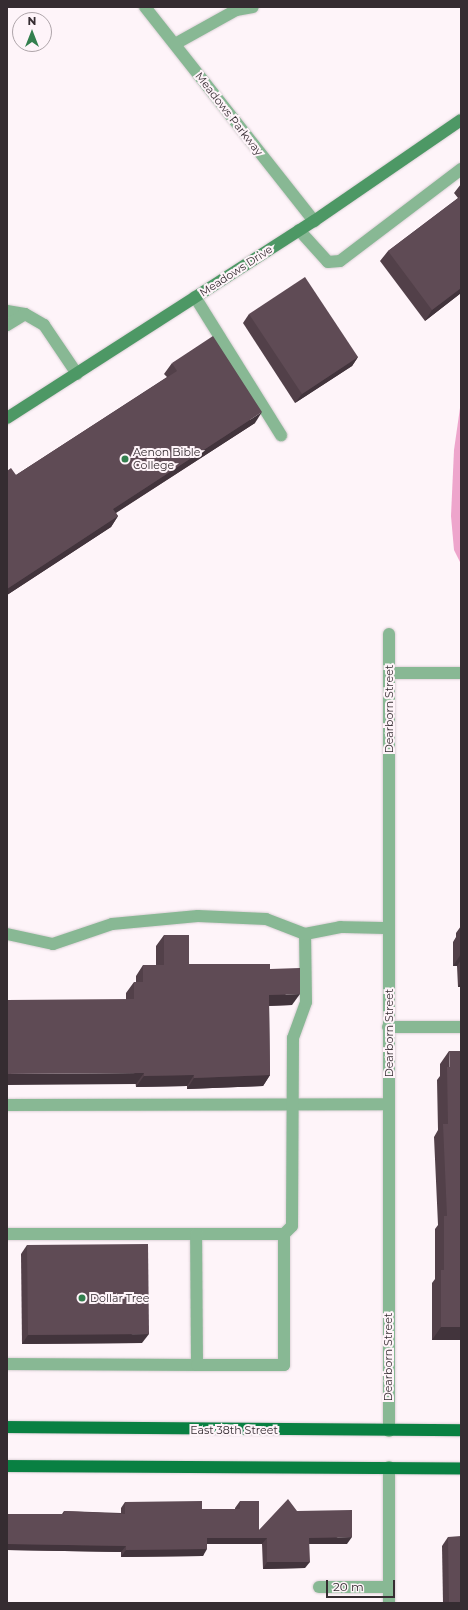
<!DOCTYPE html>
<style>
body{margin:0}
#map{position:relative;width:468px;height:1610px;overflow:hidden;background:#fef4f9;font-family:Montserrat,sans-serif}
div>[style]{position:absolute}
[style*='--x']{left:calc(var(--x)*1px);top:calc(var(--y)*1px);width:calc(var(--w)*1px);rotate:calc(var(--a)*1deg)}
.water>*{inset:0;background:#eea5cc}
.roads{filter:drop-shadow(0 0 1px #dad0d5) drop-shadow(0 0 1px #dad0d5)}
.lane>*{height:12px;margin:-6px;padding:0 6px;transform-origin:6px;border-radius:6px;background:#88b894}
.street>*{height:12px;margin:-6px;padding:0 6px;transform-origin:6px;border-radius:6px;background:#88b894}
.secondary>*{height:12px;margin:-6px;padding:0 6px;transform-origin:6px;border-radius:6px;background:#4d9865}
.primary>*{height:12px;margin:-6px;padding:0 6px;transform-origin:6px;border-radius:6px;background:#098042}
.wall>*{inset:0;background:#524049}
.shaded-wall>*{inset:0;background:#42343c}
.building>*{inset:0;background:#5f4b55}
.dots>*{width:11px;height:11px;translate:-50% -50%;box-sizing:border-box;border:2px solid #fef4f9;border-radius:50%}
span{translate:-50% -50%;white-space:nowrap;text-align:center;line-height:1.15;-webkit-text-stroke:4px #fef4f9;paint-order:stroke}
.street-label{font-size:11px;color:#352c31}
.poi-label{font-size:11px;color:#352c31}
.left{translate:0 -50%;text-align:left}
.frame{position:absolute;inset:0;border:8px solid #352c31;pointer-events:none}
.north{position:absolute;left:12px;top:12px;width:40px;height:40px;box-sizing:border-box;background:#fef4f9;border:1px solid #aea4a9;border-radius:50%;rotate:0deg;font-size:11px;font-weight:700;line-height:16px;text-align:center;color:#352c31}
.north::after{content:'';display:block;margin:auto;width:14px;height:18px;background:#337f4e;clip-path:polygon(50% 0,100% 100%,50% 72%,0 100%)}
.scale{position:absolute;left:326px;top:1580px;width:69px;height:18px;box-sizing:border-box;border:2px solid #352c31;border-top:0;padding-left:5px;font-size:12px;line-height:14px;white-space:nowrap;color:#352c31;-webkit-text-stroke:3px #fef4f9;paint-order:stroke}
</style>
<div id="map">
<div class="water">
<i style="clip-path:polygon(461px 401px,461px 564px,454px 550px,451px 516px,454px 450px)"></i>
</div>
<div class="roads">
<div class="lane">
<i style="--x:175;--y:44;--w:70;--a:-29.1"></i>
<i style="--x:236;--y:10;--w:17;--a:-10"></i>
<i style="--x:299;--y:230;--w:43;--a:47.8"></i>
<i style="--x:328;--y:262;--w:12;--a:-5"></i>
<i style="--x:340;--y:261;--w:152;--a:-37.2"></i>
<i style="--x:195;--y:297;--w:163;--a:58.1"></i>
<i style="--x:7;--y:311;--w:18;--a:9"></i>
<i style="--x:25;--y:314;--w:22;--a:30"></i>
<i style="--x:44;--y:325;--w:59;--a:56"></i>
<i style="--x:7;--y:325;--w:21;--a:-31"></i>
<i style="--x:7;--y:934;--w:47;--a:12.3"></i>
<i style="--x:53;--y:944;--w:62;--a:-18.7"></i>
<i style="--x:112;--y:924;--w:86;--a:-5.3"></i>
<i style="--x:198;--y:916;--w:68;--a:2.5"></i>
<i style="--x:266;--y:919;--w:42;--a:21"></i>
<i style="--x:7;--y:1105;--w:382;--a:-0.1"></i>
<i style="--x:7;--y:1234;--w:277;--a:0"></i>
<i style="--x:284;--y:1234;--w:11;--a:-45"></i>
<i style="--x:292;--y:1226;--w:188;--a:-89.7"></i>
<i style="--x:293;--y:1038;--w:38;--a:-70"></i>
<i style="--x:306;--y:1002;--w:68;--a:-90.8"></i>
<i style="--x:305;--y:934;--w:36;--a:-11"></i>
<i style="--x:340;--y:927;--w:49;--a:1.2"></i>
<i style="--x:7;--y:1364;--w:190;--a:0.3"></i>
<i style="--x:197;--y:1365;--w:131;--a:-90.4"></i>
<i style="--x:197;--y:1365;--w:87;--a:0"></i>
<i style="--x:284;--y:1365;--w:131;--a:-90"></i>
<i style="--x:319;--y:1587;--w:70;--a:0"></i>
</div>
<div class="street">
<i style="--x:145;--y:7;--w:273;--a:51.7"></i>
<i style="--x:389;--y:673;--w:72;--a:0"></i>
<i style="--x:388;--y:1027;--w:73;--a:0"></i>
<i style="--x:389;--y:1431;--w:797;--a:-90"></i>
<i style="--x:389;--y:1467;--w:136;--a:90"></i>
</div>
<div class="secondary">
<i style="--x:7;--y:418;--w:365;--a:-32.7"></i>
<i style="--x:314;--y:221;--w:178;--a:-34.5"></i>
</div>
<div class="primary">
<i style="--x:7;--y:1427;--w:454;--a:0.4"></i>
<i style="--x:7;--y:1466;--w:454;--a:0.3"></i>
</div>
</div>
<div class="wall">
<i style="clip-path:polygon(461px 184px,461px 293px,425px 321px,380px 261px,388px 251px,458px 198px,454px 193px)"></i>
<i style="clip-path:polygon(249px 314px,358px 357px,352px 366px,295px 403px,243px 323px)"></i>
<i style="clip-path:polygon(172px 363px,255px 423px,116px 513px,118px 516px,111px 527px,7px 595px,7px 471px,16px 475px,167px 377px,164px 374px)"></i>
<i style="clip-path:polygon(461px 926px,461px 987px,458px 987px,457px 966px,453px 966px,453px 942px,456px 937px,456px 933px)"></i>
<i style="clip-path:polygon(164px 935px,189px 964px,270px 969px,292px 1005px,269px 1006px,270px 1075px,263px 1086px,187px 1089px,187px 1086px,136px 1087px,126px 999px,126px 993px,134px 982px,136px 982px,136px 976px,143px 965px,156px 965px,156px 946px)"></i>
<i style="clip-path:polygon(449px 1051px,461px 1340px,432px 1340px,432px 1283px,435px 1279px,435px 1229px,438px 1225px,434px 1137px,438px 1130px,437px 1080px,440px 1076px,440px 1064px)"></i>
<i style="clip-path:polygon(27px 1245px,142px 1343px,22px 1344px,21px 1254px)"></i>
<i style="clip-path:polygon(240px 1501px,259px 1530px,297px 1511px,347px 1544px,309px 1544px,305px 1568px,263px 1569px,262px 1544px,207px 1544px,203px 1556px,121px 1557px,121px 1552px,7px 1550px,7px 1514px,62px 1514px,64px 1511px,121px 1513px,121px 1508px,125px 1502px,202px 1509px,235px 1509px,235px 1508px)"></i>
<i style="clip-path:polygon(448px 1537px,461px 1603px,443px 1603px,442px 1546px)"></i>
</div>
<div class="shaded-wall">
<i style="clip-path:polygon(461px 288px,461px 293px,425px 321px,432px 310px)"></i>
<i style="clip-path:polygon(358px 357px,352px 366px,295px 403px,302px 394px)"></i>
<i style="clip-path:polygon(262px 412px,255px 423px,106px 519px,113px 509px)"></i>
<i style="clip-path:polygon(118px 516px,111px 527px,7px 595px,7px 589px)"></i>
<i style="clip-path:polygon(461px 954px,461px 960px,457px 966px,453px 966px)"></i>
<i style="clip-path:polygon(461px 982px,461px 987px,458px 987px)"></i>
<i style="clip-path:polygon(300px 994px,292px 1005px,262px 1006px,269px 995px)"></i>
<i style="clip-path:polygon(144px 1073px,136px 1084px,7px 1085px,7px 1074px)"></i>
<i style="clip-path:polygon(194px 1075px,187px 1086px,136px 1087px,144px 1076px)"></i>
<i style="clip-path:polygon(270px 1075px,263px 1086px,187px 1089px,194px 1078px)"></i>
<i style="clip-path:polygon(441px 1327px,461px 1327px,461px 1340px,432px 1340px)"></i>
<i style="clip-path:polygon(149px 1334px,142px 1343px,22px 1344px,28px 1335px)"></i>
<i style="clip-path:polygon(352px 1537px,347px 1544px,305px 1544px,309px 1538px)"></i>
<i style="clip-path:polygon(207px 1538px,267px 1538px,262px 1544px,203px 1544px)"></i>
<i style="clip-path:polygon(7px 1544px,126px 1546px,121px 1552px,7px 1550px)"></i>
<i style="clip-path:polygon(207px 1549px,203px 1556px,121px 1557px,126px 1550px)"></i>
<i style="clip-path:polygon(267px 1562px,310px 1562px,305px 1568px,263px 1569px)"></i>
</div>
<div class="building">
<i style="clip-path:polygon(461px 196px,461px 288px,432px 310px,388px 251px)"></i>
<i style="clip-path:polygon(305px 277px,358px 357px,302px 394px,249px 314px)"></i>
<i style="clip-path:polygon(213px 336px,262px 412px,113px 509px,118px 516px,7px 589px,7px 471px,11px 468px,16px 475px,177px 371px,172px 363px)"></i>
<i style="clip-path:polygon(164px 935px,189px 935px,189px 964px,270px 964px,270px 969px,300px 968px,300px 994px,269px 995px,270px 1075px,194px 1078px,194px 1075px,144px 1076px,144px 1073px,7px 1074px,7px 1000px,134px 999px,134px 982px,143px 982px,143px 965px,164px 965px)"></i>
<i style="clip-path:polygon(449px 1051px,461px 1051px,461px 1327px,441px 1327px,441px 1270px,444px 1270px,444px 1216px,447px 1216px,443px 1124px,448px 1124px,447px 1067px,450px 1067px)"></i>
<i style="clip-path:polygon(148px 1244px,149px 1334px,28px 1335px,27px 1245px)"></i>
<i style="clip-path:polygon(288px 1499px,297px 1511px,352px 1510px,352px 1537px,309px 1538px,310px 1562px,267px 1562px,267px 1538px,207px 1538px,207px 1549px,126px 1550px,126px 1546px,7px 1544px,7px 1514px,64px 1514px,64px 1511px,125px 1514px,125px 1502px,202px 1501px,202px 1509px,240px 1509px,240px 1501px,259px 1501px,259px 1530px)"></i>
<i style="clip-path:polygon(461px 1536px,461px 1603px,449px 1603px,448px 1537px)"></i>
</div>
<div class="dots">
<i style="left:125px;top:459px;background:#337f4e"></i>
<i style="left:82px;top:1298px;background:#337f4e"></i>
</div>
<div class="street-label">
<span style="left:229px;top:114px;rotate:52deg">Meadows Parkway</span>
<span style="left:236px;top:271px;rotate:-33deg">Meadows Drive</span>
<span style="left:389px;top:709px;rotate:-90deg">Dearborn Street</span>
<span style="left:389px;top:1033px;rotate:-90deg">Dearborn Street</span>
<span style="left:388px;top:1357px;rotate:-90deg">Dearborn Street</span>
<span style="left:234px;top:1430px">East 38th Street</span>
</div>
<div class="poi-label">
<span class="left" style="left:133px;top:459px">Aenon Bible<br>College</span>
<span class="left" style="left:90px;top:1298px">Dollar Tree</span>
</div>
<div class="frame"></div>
<div class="north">N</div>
<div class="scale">20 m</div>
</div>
